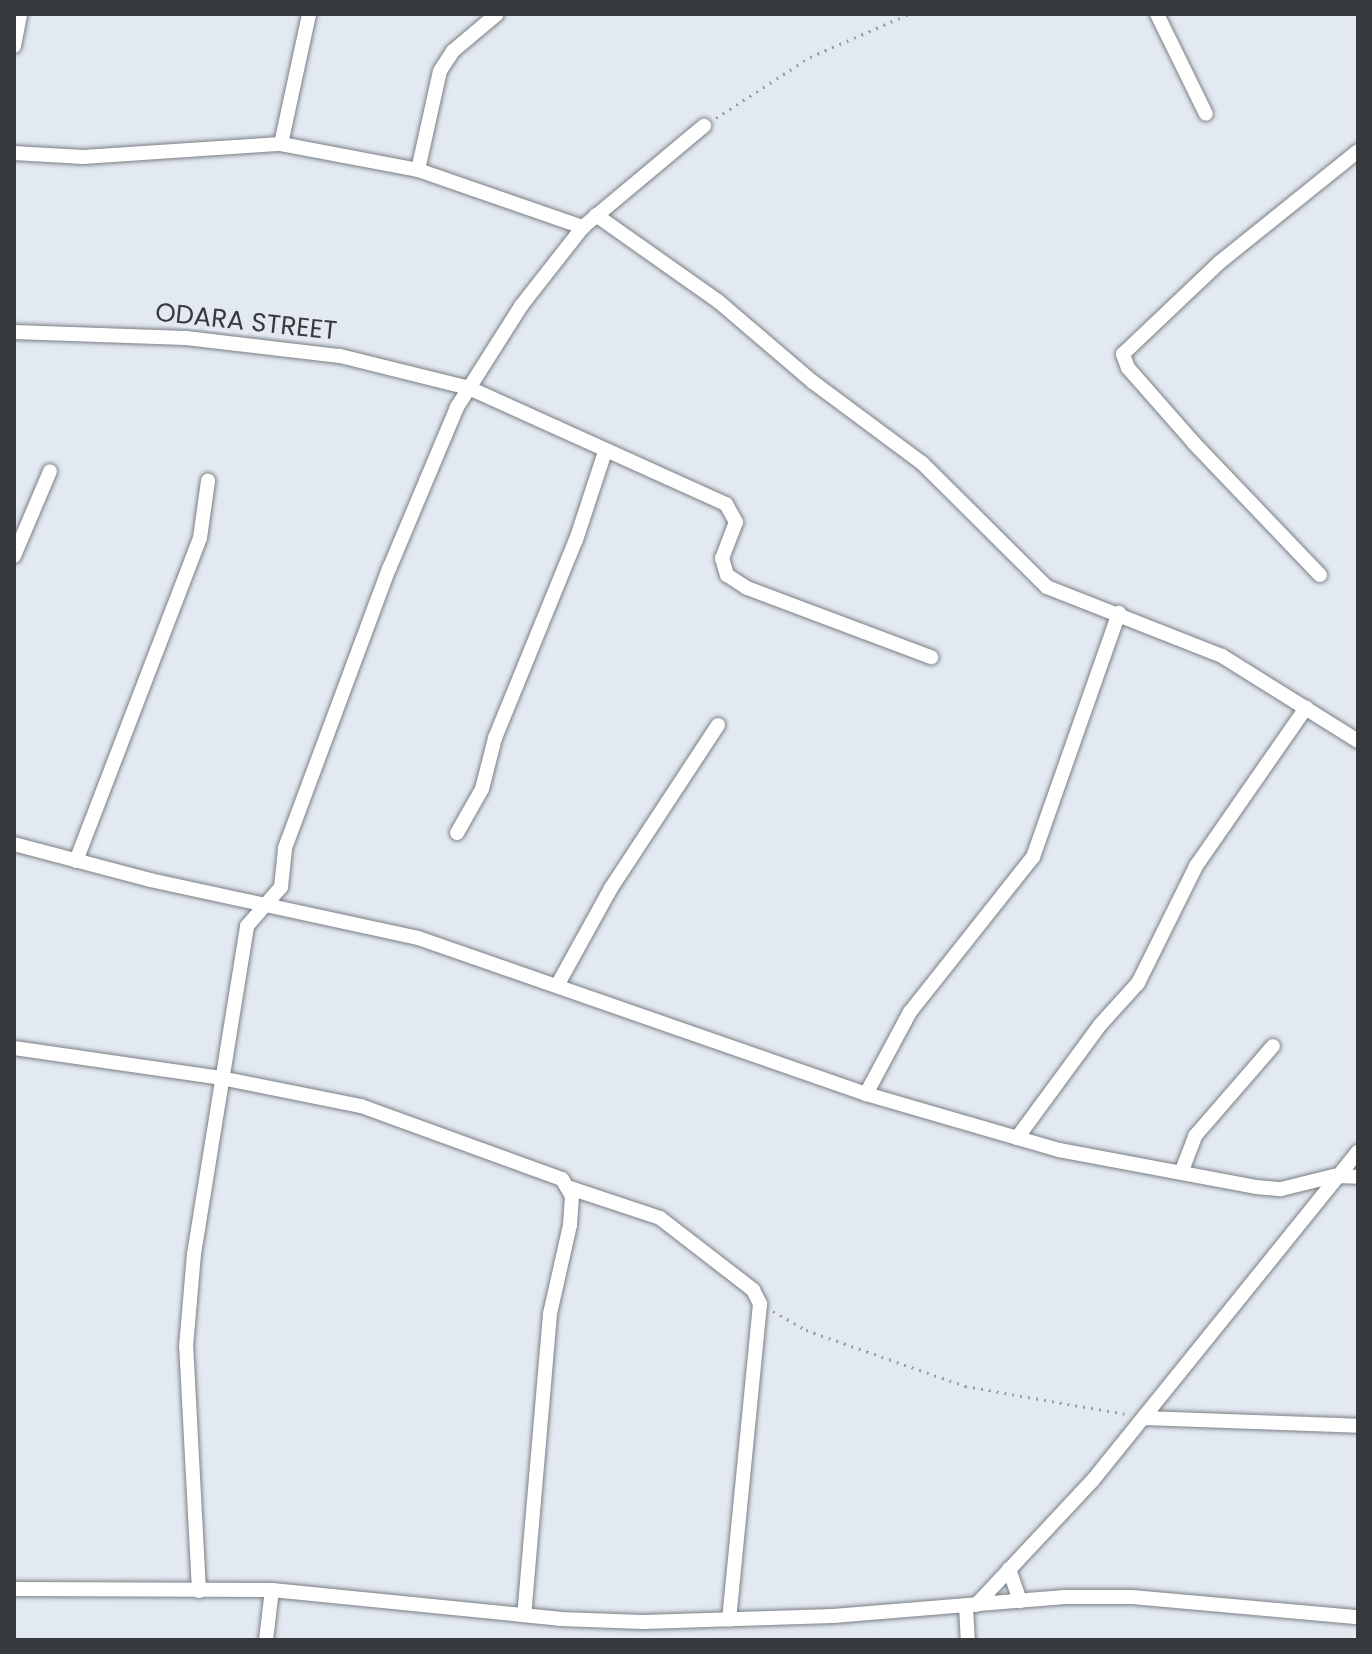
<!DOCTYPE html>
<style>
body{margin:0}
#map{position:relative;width:1372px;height:1654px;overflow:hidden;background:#e3e9f0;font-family:Poppins,sans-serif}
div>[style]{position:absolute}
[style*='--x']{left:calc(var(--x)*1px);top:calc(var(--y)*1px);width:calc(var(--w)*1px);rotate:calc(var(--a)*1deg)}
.path>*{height:3px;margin-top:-1.5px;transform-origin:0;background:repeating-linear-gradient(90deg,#999ea3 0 2px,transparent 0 8px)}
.roads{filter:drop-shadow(0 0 2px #797f85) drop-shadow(0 0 2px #797f85)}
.street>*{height:14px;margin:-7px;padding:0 7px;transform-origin:7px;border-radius:7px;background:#fff}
span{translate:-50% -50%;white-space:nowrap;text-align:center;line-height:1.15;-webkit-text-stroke:8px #e3e9f0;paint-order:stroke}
.street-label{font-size:26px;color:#373a3d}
.frame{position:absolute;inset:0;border:16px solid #373a3d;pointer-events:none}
</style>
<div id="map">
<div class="path">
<i style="--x:716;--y:118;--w:112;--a:-33"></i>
<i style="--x:810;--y:57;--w:108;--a:-23.5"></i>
<i style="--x:773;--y:1311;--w:38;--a:30"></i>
<i style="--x:806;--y:1330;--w:169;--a:19.4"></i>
<i style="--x:965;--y:1386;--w:162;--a:9.9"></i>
</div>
<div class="roads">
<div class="street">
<i style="--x:1157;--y:14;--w:111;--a:63.9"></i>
<i style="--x:14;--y:46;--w:33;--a:-79"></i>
<i style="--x:281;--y:144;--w:133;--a:-77.8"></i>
<i style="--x:14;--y:153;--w:69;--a:3.3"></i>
<i style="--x:83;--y:157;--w:198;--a:-3.8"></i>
<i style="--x:281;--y:144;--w:139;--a:10.7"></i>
<i style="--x:418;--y:170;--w:175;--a:19.1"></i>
<i style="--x:418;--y:170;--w:101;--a:-77.5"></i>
<i style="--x:440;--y:71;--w:24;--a:-57"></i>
<i style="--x:453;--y:51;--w:57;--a:-40.1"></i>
<i style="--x:596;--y:215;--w:149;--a:35.2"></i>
<i style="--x:718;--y:301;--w:125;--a:40.5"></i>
<i style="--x:813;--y:382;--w:136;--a:36.6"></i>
<i style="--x:922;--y:463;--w:176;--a:44.8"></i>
<i style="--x:1047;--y:587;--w:188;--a:21.5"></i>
<i style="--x:1222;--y:656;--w:160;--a:32"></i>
<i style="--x:14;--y:332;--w:172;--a:2"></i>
<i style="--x:186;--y:338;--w:155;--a:6.7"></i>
<i style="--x:340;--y:356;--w:133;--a:13.9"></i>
<i style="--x:469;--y:388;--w:282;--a:24.3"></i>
<i style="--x:726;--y:504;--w:21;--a:61"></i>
<i style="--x:736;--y:522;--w:39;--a:111"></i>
<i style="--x:722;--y:558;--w:18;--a:74"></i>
<i style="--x:727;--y:575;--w:24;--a:33"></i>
<i style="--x:747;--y:588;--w:197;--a:20.6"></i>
<i style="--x:14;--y:556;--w:92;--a:-67"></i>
<i style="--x:1320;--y:575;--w:182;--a:-133.7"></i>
<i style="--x:1194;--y:443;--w:100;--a:-131.3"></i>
<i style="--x:1128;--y:368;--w:15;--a:-110"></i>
<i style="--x:1123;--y:354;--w:134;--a:-43.5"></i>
<i style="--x:1220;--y:262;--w:177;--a:-38.8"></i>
<i style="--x:457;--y:833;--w:51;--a:-60.4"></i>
<i style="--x:482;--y:789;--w:53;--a:-75.7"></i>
<i style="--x:495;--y:738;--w:214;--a:-67.8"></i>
<i style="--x:576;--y:540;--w:93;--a:-71.8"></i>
<i style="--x:14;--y:844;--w:141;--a:14.8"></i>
<i style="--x:150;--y:880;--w:274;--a:12.2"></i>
<i style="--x:418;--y:938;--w:474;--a:19.2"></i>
<i style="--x:866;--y:1094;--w:201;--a:16.2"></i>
<i style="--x:1059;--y:1150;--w:200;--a:10.6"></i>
<i style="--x:1256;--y:1187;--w:25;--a:5"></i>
<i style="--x:1281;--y:1189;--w:55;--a:-13.8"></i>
<i style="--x:1334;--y:1176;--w:24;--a:2"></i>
<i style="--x:76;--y:861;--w:346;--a:-69"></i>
<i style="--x:200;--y:538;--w:58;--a:-82"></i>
<i style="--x:558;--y:984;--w:110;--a:-61.1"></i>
<i style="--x:611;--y:888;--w:195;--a:-56.7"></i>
<i style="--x:14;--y:1048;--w:209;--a:8.2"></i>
<i style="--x:221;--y:1078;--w:143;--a:11.3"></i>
<i style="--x:361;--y:1106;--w:214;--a:20"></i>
<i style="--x:562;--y:1179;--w:20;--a:60"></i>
<i style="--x:572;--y:1196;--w:29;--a:94"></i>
<i style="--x:570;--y:1225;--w:91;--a:102.7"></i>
<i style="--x:550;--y:1314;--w:302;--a:94.9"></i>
<i style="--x:866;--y:1094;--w:93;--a:-61.8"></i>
<i style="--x:910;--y:1012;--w:198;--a:-51.6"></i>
<i style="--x:1033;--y:857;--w:259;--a:-70.6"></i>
<i style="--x:1017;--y:1138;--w:140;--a:-53.7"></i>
<i style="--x:1100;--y:1025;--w:57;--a:-47.9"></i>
<i style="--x:1138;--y:983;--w:131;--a:-63.6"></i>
<i style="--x:1196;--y:866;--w:193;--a:-55.2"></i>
<i style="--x:1181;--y:1173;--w:40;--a:-69"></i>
<i style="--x:1195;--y:1136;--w:119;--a:-49.1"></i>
<i style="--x:567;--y:1187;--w:98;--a:18.4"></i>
<i style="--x:660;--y:1218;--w:118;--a:37.7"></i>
<i style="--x:753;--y:1290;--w:16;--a:63"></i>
<i style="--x:760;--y:1304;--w:317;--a:95.6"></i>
<i style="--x:1144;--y:1418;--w:214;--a:2.1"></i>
<i style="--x:1009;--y:1569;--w:34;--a:71"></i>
<i style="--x:14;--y:1589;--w:258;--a:0.2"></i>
<i style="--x:272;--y:1590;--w:289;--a:5.7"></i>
<i style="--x:560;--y:1619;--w:83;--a:2.1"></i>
<i style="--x:643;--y:1622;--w:190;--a:-1.8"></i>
<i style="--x:833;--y:1616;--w:233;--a:-4.7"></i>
<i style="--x:1065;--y:1597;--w:67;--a:0"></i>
<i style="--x:1132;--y:1597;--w:227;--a:5.1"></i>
<i style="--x:199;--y:1591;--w:244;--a:-93"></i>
<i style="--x:186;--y:1347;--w:93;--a:-85.1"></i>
<i style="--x:194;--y:1254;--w:332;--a:-80.8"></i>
<i style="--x:247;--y:926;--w:52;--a:-48.9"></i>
<i style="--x:281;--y:887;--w:39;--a:-84"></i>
<i style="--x:285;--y:848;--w:298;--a:-69.6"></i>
<i style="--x:389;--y:569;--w:176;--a:-67.2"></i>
<i style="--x:457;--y:407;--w:120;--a:-57.6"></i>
<i style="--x:521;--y:306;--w:100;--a:-51.9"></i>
<i style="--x:583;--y:227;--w:158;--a:-39.9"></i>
<i style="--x:976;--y:1605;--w:171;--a:-46.9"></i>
<i style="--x:1093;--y:1480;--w:422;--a:-51.1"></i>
<i style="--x:966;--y:1606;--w:34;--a:87"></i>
<i style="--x:266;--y:1640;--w:50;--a:-83.2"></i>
</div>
</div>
<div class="street-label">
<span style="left:246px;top:322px;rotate:6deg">ODARA STREET</span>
</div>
<div class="frame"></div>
</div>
